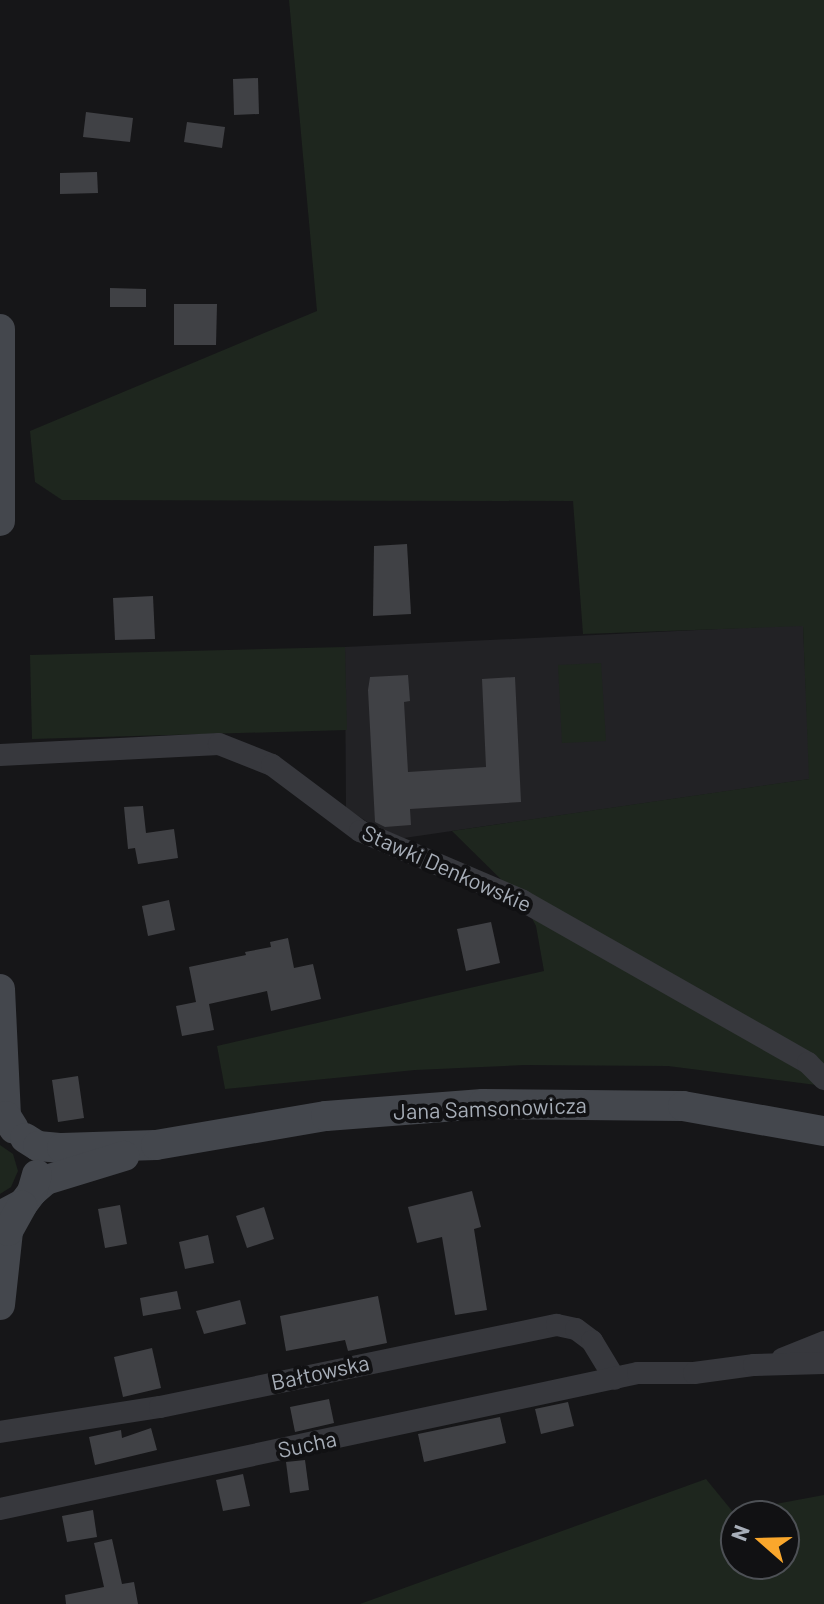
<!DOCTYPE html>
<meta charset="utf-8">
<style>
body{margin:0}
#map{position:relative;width:824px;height:1604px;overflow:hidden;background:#161618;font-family:Barlow,sans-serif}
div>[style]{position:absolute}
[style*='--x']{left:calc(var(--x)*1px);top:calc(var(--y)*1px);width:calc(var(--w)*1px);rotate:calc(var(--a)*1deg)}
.built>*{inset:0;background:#222225}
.green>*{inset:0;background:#1e261e}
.building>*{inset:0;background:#404145}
.minor>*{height:22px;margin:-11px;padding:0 11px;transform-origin:11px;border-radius:11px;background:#37383d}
.secondary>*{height:30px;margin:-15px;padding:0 15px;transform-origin:15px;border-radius:15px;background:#44474d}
span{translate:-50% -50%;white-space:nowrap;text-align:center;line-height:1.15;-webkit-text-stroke:8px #111113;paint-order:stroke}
.street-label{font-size:22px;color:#a7aeb8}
.north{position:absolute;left:720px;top:1500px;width:80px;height:80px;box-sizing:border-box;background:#111113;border:2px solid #4d5055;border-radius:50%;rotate:290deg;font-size:22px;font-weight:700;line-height:32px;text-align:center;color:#a7aeb8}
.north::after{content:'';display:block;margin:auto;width:28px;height:36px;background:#faa72c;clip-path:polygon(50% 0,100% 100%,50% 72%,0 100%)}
</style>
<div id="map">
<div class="built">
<i style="clip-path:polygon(803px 625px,810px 779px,404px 838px,375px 827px,346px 808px,345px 647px)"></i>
</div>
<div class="green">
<i style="clip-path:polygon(289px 0,824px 0,824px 1086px,668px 1066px,524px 1065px,415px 1070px,225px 1089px,217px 1046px,544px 971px,536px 926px,523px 901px,452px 831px,809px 779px,803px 626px,583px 634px,573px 501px,62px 500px,35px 482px,30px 431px,317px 311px)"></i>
<i style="clip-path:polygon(345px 647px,347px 730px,32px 739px,30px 655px)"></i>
<i style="clip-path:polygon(601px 663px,606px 741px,562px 743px,558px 665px)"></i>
<i style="clip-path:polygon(0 1145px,13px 1154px,18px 1171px,11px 1187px,0 1194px)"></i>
<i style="clip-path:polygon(evenodd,706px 1479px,733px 1512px,824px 1495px,824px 1604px,360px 1604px,706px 1479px,736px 1516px,784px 1516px,784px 1564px,736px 1564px,736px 1516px)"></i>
</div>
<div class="building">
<i style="clip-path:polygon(258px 78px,259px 114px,234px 115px,233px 79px)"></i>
<i style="clip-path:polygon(86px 112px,133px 118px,130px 142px,83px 137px)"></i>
<i style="clip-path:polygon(187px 122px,225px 127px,222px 148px,184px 142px)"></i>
<i style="clip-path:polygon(97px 172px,98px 193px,60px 194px,60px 173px)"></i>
<i style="clip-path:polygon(110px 288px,146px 289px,146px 307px,110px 307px)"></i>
<i style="clip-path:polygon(174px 304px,217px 304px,216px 345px,174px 345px)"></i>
<i style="clip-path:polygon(407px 544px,411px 614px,373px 616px,374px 546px)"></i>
<i style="clip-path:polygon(153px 596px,155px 639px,115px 640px,113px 598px)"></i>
<i style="clip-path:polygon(408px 675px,410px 701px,404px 702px,408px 772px,486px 767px,482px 679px,515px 677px,521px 802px,410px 809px,411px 825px,385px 827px,375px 822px,368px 690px,370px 677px)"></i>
<i style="clip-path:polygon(143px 806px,146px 833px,174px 829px,178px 858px,138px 864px,135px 848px,128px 849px,124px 807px)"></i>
<i style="clip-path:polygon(169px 900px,175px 930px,148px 936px,142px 906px)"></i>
<i style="clip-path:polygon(491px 922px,500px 963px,466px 971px,457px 929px)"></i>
<i style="clip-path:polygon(288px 938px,294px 968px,313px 964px,321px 999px,271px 1011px,267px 991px,209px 1004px,214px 1030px,182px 1036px,176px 1006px,196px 1002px,189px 967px,246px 955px,245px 952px,271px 947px,270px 942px)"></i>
<i style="clip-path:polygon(78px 1076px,84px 1118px,58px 1122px,52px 1080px)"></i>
<i style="clip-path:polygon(472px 1191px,481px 1227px,474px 1229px,487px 1310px,455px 1315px,442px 1237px,417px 1243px,408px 1207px)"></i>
<i style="clip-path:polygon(120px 1205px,127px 1244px,105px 1248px,98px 1209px)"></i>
<i style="clip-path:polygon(264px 1207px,274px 1239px,247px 1248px,236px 1216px)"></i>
<i style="clip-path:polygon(208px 1235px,214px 1263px,185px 1269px,179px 1242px)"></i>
<i style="clip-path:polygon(177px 1291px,181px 1309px,143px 1316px,140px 1298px)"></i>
<i style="clip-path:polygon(378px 1296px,387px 1343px,348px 1351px,345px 1340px,286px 1351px,280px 1316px)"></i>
<i style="clip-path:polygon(240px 1300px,246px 1324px,204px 1334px,196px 1311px)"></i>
<i style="clip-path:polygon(152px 1348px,161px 1388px,123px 1397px,114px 1357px)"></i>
<i style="clip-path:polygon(329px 1399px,334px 1423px,295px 1432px,290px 1407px)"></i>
<i style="clip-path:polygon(568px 1402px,574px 1426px,541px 1434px,535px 1409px)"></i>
<i style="clip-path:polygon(500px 1417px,506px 1443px,424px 1462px,418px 1434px)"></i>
<i style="clip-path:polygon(151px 1428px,157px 1450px,95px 1465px,89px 1437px,121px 1430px,122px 1438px)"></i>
<i style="clip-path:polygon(305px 1460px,309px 1490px,290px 1493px,286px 1462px)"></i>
<i style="clip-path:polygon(243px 1474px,250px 1506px,223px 1511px,216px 1480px)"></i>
<i style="clip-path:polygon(93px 1510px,97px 1537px,67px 1542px,62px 1516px)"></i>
<i style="clip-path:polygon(112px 1539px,122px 1584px,134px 1582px,138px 1604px,66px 1604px,65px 1595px,104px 1587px,94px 1543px)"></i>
</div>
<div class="minor">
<i style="--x:0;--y:755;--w:219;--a:-2.9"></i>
<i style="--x:219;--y:744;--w:57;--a:21.6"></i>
<i style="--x:272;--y:765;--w:110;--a:36.9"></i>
<i style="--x:360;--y:831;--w:177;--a:23.2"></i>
<i style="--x:523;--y:901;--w:328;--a:29.6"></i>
<i style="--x:808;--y:1063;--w:23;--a:45"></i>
<i style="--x:782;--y:1359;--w:45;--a:-22"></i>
<i style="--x:0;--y:1432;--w:162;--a:-8.9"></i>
<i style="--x:160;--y:1407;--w:405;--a:-11.7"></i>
<i style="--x:557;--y:1325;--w:19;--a:12"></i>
<i style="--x:576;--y:1329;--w:20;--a:37"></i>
<i style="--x:592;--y:1341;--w:44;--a:58.8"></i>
<i style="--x:0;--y:1509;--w:652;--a:-12.03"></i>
<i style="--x:638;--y:1373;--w:56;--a:0"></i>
<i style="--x:694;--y:1373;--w:61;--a:-7.6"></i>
<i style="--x:754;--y:1365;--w:70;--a:-1.6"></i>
</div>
<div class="secondary">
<i style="--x:0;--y:329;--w:192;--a:90"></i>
<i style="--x:0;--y:989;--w:127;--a:87.3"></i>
<i style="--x:6;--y:1116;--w:15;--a:58"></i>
<i style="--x:25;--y:1138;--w:15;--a:32"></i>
<i style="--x:38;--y:1146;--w:24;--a:5"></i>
<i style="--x:62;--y:1148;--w:94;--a:-1.8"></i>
<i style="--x:156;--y:1145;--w:172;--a:-9.7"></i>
<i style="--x:326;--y:1116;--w:157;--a:-4.4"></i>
<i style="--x:483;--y:1104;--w:200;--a:0.6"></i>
<i style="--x:683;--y:1106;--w:143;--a:10.1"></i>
<i style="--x:32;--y:1192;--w:18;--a:-41"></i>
<i style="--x:46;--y:1180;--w:82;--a:-17.1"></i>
<i style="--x:0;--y:1216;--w:26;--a:-28"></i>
<i style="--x:23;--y:1204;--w:15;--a:-53"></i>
<i style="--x:32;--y:1192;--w:18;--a:-74"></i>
<i style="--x:0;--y:1305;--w:74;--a:-83.8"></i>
<i style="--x:8;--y:1231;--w:29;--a:-61"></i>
</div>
<div class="street-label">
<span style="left:447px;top:868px;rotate:24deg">Stawki Denkowskie</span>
<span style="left:490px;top:1108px;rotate:-2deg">Jana Samsonowicza</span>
<span style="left:320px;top:1372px;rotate:-12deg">Bałtowska</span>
<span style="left:307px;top:1444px;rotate:-12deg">Sucha</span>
</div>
<div class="north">N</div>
</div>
